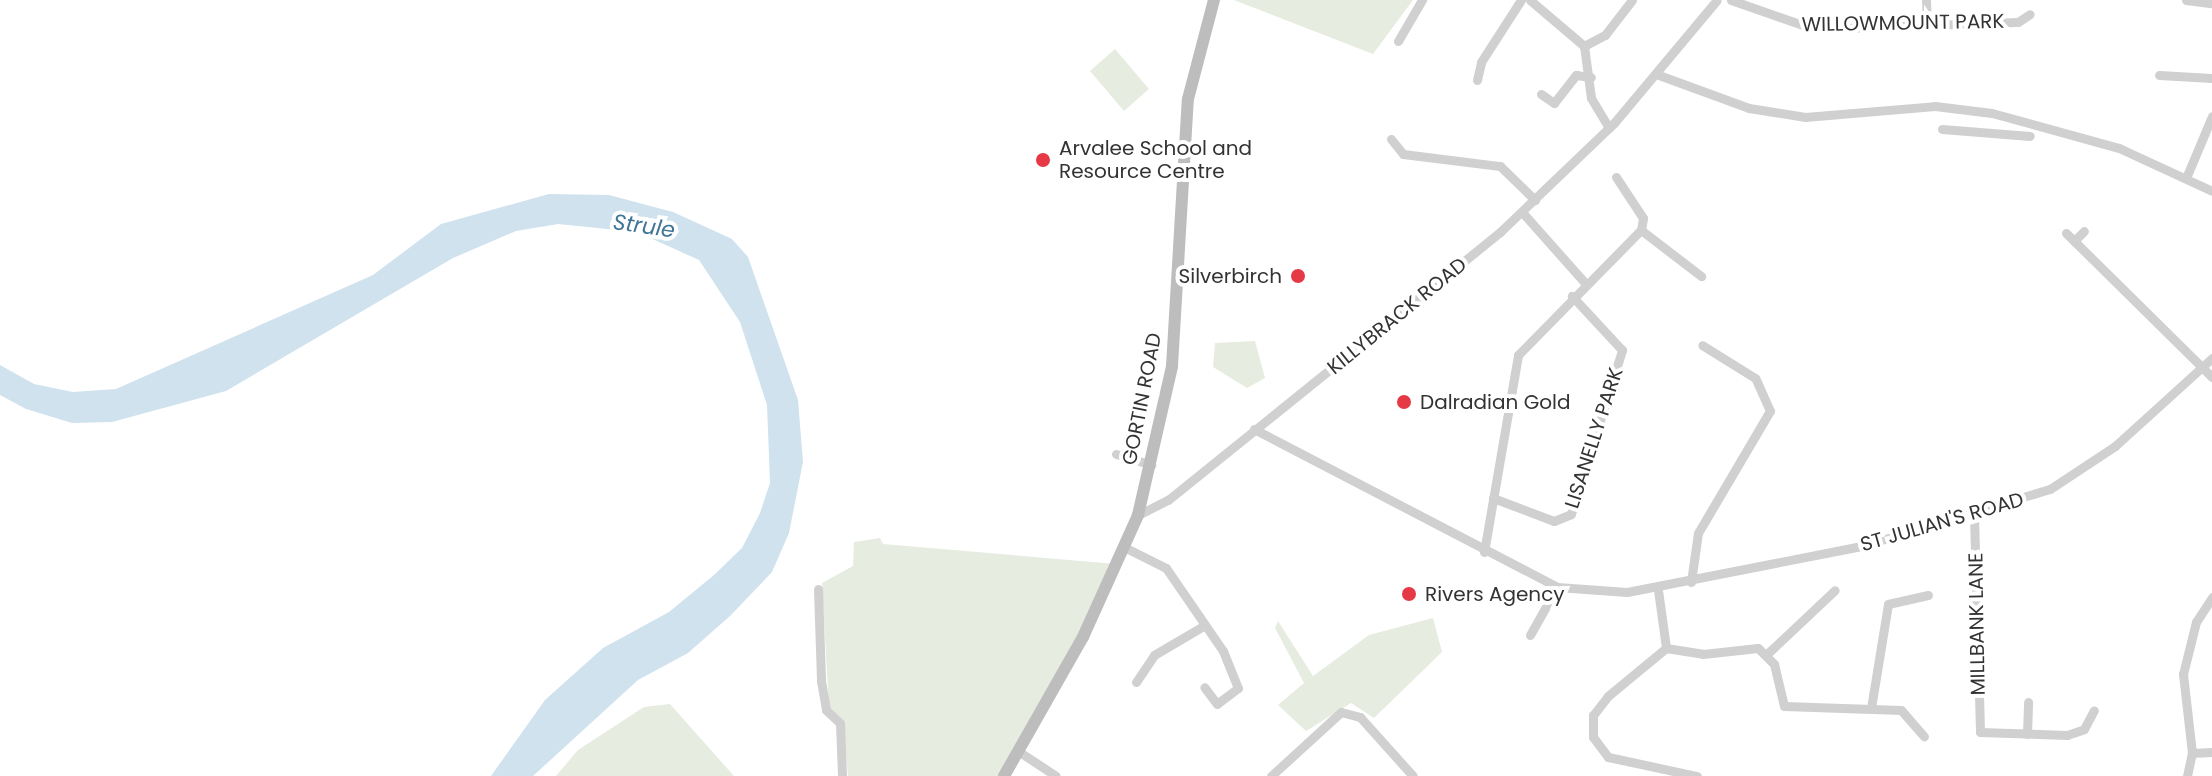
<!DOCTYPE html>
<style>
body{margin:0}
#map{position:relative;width:2212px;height:776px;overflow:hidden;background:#fff;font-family:Poppins,sans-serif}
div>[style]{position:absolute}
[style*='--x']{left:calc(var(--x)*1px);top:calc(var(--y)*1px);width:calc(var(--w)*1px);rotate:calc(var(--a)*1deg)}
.green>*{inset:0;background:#e6ecdf}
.water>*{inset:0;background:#cfe2ee}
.street>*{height:9px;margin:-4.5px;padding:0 4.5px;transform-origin:4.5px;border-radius:4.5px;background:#d0d0d0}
.secondary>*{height:12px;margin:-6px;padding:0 6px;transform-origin:6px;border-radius:6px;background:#bdbdbd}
.dots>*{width:22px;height:22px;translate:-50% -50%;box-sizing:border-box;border:4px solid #fff;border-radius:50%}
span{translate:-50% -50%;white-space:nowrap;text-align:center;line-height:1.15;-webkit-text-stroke:8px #fff;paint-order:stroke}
.street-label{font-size:20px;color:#333}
.poi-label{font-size:20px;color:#333}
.left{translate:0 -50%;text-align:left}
.right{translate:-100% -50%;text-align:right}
.water-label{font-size:22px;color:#3f7597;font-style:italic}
</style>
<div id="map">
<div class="green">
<i style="clip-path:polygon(1234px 0,1413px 0,1373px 54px)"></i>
<i style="clip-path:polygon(1115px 49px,1149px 89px,1124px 111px,1090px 71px)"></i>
<i style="clip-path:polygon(1255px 341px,1265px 378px,1247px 388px,1213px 367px,1215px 343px)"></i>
<i style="clip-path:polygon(880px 538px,883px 544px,1116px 564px,1004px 776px,848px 776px,843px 720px,829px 708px,822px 583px,853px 566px,854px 542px)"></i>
<i style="clip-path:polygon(1433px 618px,1442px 652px,1374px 718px,1351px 703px,1306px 731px,1278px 705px,1304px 683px,1275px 628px,1278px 621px,1313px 676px,1369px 635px)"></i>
<i style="clip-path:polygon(670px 704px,734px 776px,556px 776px,578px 750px,644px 707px)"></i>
</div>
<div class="water">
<i style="clip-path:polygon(549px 194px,609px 195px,673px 212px,732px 239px,748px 257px,798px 400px,803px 462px,789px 533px,772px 572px,730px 616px,688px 653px,638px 680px,533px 776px,491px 776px,545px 700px,603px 648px,669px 612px,714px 575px,742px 548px,760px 513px,770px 483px,767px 405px,740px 322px,699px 260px,637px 232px,558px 224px,516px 231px,453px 258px,226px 391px,112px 422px,72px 423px,26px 409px,0 395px,0 365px,34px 384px,73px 392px,116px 389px,373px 275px,441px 224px)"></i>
</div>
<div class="street">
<i style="--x:1530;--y:0;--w:71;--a:40.4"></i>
<i style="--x:1584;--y:46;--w:52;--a:82.3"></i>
<i style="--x:1591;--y:98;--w:35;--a:59"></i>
<i style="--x:1731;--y:0;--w:88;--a:19.3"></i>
<i style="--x:1814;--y:29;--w:204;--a:-2"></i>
<i style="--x:2018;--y:22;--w:14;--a:-34"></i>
<i style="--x:1926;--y:0;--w:26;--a:88"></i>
<i style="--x:2186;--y:0;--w:26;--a:7"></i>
<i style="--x:1398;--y:41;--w:48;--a:-59.7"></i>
<i style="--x:1584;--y:46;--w:24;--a:-28"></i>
<i style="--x:1605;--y:35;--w:44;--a:-52.4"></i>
<i style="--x:1656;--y:74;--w:99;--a:20.1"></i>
<i style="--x:1749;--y:108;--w:57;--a:9.1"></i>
<i style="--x:1805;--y:117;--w:130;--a:-4.8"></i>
<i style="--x:1935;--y:106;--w:57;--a:7"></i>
<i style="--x:1992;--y:113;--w:132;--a:15.4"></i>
<i style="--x:2119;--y:148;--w:102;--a:24.8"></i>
<i style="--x:2159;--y:75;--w:53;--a:3.2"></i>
<i style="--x:1477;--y:80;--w:18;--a:-77"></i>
<i style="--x:1481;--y:62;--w:74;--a:-57.2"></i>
<i style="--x:1541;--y:94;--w:16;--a:35"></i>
<i style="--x:1554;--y:103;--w:36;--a:-52"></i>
<i style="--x:1576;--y:75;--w:15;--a:8"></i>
<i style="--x:1942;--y:129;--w:88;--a:4.5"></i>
<i style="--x:1391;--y:139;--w:19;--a:51"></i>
<i style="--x:1403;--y:154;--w:98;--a:7.1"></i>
<i style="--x:1500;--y:166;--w:49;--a:44.2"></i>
<i style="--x:1616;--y:177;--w:49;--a:56.6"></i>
<i style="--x:1643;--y:218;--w:12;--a:99"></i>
<i style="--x:2186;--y:178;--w:67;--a:-67.2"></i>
<i style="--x:1522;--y:212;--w:95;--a:48.4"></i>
<i style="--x:1641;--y:230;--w:76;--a:37.5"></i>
<i style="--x:2066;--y:233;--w:205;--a:44.6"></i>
<i style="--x:2074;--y:241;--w:14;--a:-45"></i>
<i style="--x:1254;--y:429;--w:342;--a:27.5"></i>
<i style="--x:1557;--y:587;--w:70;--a:4.1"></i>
<i style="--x:1627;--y:592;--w:239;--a:-11.1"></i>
<i style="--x:1862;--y:546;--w:196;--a:-16.9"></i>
<i style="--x:2050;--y:489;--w:78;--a:-33.5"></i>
<i style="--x:2115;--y:446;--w:131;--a:-42.2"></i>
<i style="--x:1116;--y:454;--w:37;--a:17"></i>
<i style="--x:1493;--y:498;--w:65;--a:20.7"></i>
<i style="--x:1554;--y:521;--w:18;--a:-22"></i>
<i style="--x:1571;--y:514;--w:172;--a:-72.7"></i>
<i style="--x:1622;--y:350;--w:74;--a:-132.8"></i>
<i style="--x:1138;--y:515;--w:34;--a:-27"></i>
<i style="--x:1168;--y:500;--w:427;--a:-38.9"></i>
<i style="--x:1500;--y:232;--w:158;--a:-43.7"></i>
<i style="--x:1614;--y:123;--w:160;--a:-50.1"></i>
<i style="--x:1974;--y:516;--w:216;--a:88.4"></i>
<i style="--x:1980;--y:732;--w:87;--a:2"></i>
<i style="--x:2067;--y:735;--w:18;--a:-19"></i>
<i style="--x:2084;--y:729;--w:21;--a:-62"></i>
<i style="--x:1124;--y:547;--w:47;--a:26.6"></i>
<i style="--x:1166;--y:568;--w:101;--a:55.5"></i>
<i style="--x:1223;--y:651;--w:40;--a:68"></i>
<i style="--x:1238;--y:688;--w:26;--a:143"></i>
<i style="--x:1217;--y:704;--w:21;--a:-127"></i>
<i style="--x:1484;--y:552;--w:200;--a:-80.2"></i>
<i style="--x:1518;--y:355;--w:175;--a:-45.5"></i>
<i style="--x:1691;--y:582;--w:49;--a:-81.9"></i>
<i style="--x:1698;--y:533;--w:142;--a:-59.5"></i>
<i style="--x:1770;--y:411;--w:36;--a:-114"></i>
<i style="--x:1755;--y:378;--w:62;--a:-148.1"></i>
<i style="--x:818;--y:589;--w:92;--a:88.1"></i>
<i style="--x:821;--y:681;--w:29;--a:80"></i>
<i style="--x:826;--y:710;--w:19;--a:43"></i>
<i style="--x:840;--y:723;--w:53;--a:87.8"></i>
<i style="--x:1658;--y:590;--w:59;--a:82.1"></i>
<i style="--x:1666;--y:648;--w:75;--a:140.4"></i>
<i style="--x:1608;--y:696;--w:24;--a:128"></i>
<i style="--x:1593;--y:715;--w:22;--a:90"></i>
<i style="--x:1593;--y:737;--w:25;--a:53"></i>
<i style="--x:1608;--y:757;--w:91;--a:12.1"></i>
<i style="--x:1530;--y:635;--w:55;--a:-60.6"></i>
<i style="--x:1666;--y:648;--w:37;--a:9"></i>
<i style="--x:1703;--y:654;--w:55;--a:-6.2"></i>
<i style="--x:1758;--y:648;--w:23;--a:45"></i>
<i style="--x:1774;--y:664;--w:43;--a:76.6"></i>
<i style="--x:1784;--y:706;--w:117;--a:2"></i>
<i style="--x:1901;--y:710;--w:35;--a:49"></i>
<i style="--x:1767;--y:654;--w:93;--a:-43.3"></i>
<i style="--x:1136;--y:682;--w:32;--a:-56"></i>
<i style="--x:1154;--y:655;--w:59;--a:-30.5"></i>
<i style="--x:1871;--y:708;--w:105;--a:-80.7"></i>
<i style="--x:1888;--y:604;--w:41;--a:-12.7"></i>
<i style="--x:2027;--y:734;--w:32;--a:-88"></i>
<i style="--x:1018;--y:751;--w:45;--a:33.3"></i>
<i style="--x:2192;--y:753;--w:20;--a:-3"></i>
<i style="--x:1271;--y:776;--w:95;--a:-42.4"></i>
<i style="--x:1341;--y:712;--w:20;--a:15"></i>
<i style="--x:1360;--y:717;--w:79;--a:48.1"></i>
<i style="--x:2187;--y:776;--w:24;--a:-78"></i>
<i style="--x:2192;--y:753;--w:80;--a:-96.5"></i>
<i style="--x:2183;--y:674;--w:54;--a:-76"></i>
<i style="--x:2196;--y:622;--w:30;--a:-57"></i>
</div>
<div class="secondary">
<i style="--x:1004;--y:776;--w:160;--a:-60.4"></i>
<i style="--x:1083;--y:637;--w:134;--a:-65.7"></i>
<i style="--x:1138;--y:515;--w:153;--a:-77.1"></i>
<i style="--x:1172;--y:366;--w:267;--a:-86.6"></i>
<i style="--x:1188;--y:99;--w:102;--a:-75.3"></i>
</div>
<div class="dots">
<i style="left:1043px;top:160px;background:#e63946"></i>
<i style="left:1298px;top:276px;background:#e63946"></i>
<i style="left:1404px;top:402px;background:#e63946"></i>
<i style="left:1409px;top:594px;background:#e63946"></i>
</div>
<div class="street-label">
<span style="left:1903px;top:23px;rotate:-1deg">WILLOWMOUNT PARK</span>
<span style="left:1397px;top:316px;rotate:-39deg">KILLYBRACK ROAD</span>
<span style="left:1142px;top:399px;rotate:-79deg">GORTIN ROAD</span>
<span style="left:1594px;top:438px;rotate:-72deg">LISANELLY PARK</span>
<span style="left:1942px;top:522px;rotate:-16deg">ST JULIAN'S ROAD</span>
<span style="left:1977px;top:624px;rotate:-91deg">MILLBANK LANE</span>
</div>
<div class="poi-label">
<span class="left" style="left:1059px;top:160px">Arvalee School and<br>Resource Centre</span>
<span class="right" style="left:1282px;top:276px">Silverbirch</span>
<span class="left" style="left:1420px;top:402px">Dalradian Gold</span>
<span class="left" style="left:1425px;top:594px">Rivers Agency</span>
</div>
<div class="water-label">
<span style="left:644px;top:226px;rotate:8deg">Strule</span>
</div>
</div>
